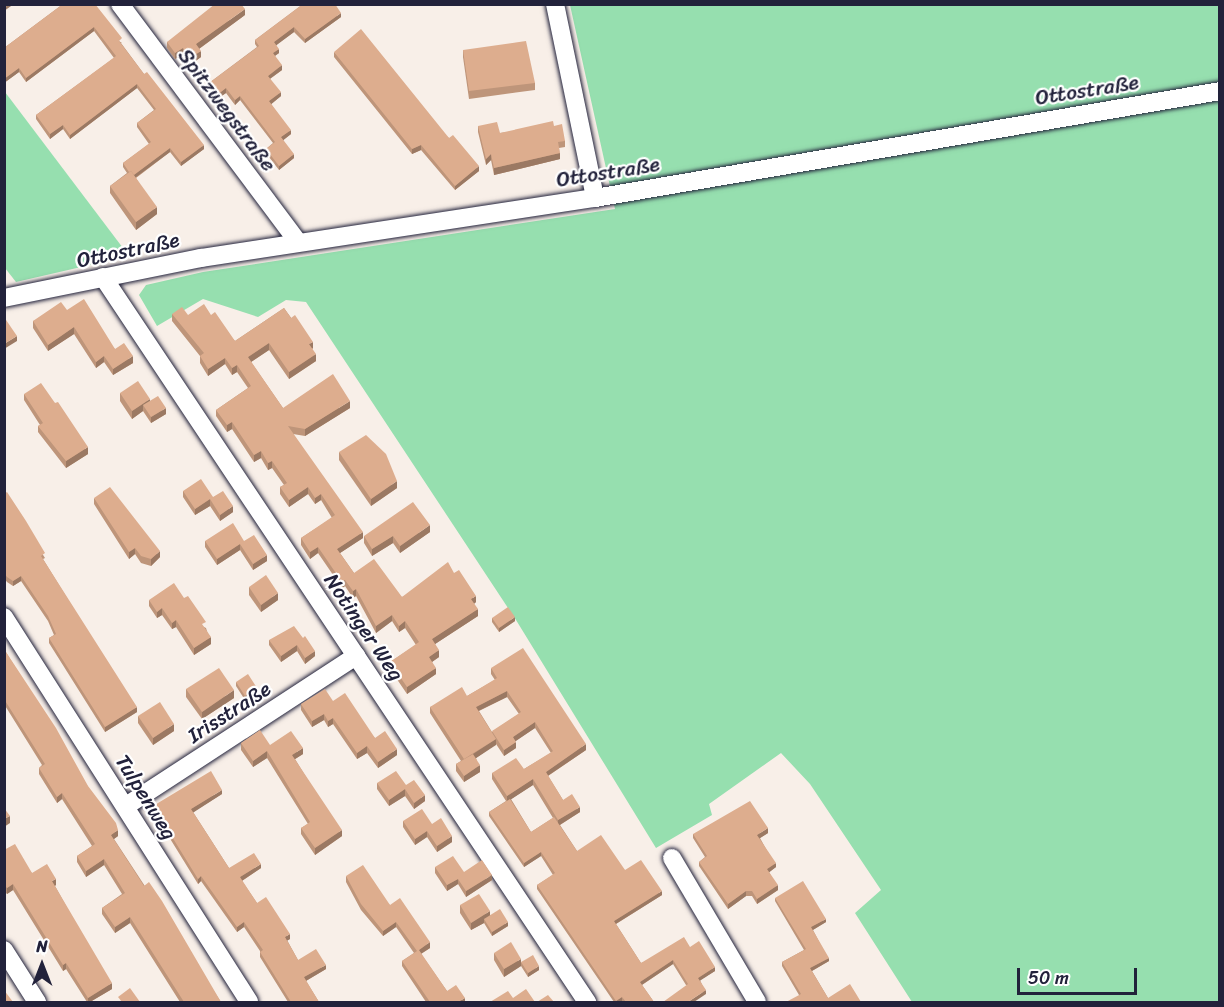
<!DOCTYPE html>
<meta charset="utf-8">
<style>
body{margin:0}
#map{position:relative;width:1224px;height:1007px;overflow:hidden;background:#f8efe8;font-family:Sriracha,sans-serif}
div>[style]{position:absolute}
[style*='--x']{left:calc(var(--x)*1px);top:calc(var(--y)*1px);width:calc(var(--w)*1px);rotate:calc(var(--a)*1deg)}
.green>*{inset:0;background:#96dfaf}
.roads{filter:drop-shadow(0 0 2px #22223b) drop-shadow(0 0 2px #22223b)}
.minor>*{height:18px;margin:-9px;padding:0 9px;transform-origin:9px;border-radius:9px;background:#fff}
.wall>*{inset:0;background:#be957a}
.shaded-wall>*{inset:0;background:#9b7963}
.building>*{inset:0;background:#ddad8e}
span{translate:-50% -50%;white-space:nowrap;text-align:center;line-height:1.15;-webkit-text-stroke:4.5px #fff;paint-order:stroke}
.street-label{font-size:21px;color:#22223b}
.frame{position:absolute;inset:0;border:6px solid #22223b;pointer-events:none}
.north{position:absolute;left:12px;top:935px;width:60px;height:60px;-webkit-text-stroke:4px #fff;paint-order:stroke;rotate:0deg;font-size:16px;font-weight:700;line-height:24px;text-align:center;color:#22223b}
.north::after{content:'';display:block;margin:auto;width:21px;height:27px;background:#22223b;clip-path:polygon(50% 0,100% 100%,50% 72%,0 100%)}
.scale{position:absolute;left:1017px;top:968px;width:120px;height:27px;box-sizing:border-box;border:3px solid #22223b;border-top:0;padding-left:8px;font-size:18px;line-height:21px;white-space:nowrap;color:#22223b;-webkit-text-stroke:4px #fff;paint-order:stroke}
</style>
<div id="map">
<div class="green">
<i style="clip-path:polygon(570px 5px,1219px 5px,1219px 1002px,912px 1002px,855px 913px,881px 890px,810px 784px,781px 753px,709px 804px,712px 815px,656px 848px,516px 620px,306px 302px,286px 300px,258px 317px,203px 299px,157px 326px,139px 295px,146px 285px,203px 272px,615px 209px)"></i>
<i style="clip-path:polygon(5px 92px,129px 256px,16px 282px,5px 268px)"></i>
</div>
<div class="roads">
<div class="minor">
<i style="--x:120;--y:4;--w:297;--a:53.2"></i>
<i style="--x:555;--y:4;--w:198;--a:78.3"></i>
<i style="--x:103;--y:277;--w:872;--a:56.27"></i>
<i style="--x:4;--y:298;--w:201;--a:-11.5"></i>
<i style="--x:201;--y:258;--w:399;--a:-8.7"></i>
<i style="--x:595;--y:198;--w:634;--a:-9.71"></i>
<i style="--x:4;--y:617;--w:456;--a:57.5"></i>
<i style="--x:126;--y:806;--w:275;--a:-33.1"></i>
<i style="--x:672;--y:858;--w:167;--a:59.4"></i>
<i style="--x:4;--y:950;--w:62;--a:57.6"></i>
</div>
</div>
<div class="wall">
<i style="clip-path:polygon(63px 4px,122px 43px,121px 43px,144px 74px,204px 149px,181px 166px,170px 152px,136px 178px,157px 214px,136px 230px,110px 193px,110px 186px,127px 173px,123px 167px,123px 163px,149px 144px,137px 127px,137px 123px,154px 110px,137px 88px,70px 139px,63px 129px,50px 139px,36px 119px,36px 115px,114px 58px,94px 31px,26px 82px,19px 72px,4px 83px,4px 48px)"></i>
<i style="clip-path:polygon(303px 4px,341px 17px,305px 43px,294px 32px,276px 45px,279px 53px,275px 56px,282px 70px,270px 79px,281px 96px,271px 104px,291px 134px,283px 140px,294px 158px,279px 170px,266px 153px,266px 149px,273px 143px,240px 100px,235px 105px,226px 93px,217px 99px,209px 88px,209px 83px,257px 47px,255px 44px,255px 40px)"></i>
<i style="clip-path:polygon(245px 15px,199px 49px,201px 57px,190px 65px,183px 54px,175px 59px,167px 48px,167px 42px)"></i>
<i style="clip-path:polygon(463px 50px,535px 83px,535px 90px,469px 99px,463px 57px)"></i>
<i style="clip-path:polygon(334px 52px,449px 138px,479px 171px,455px 190px,421px 150px,412px 154px,334px 57px)"></i>
<i style="clip-path:polygon(478px 126px,500px 133px,554px 126px,565px 141px,565px 147px,559px 148px,560px 159px,494px 175px,491px 160px,486px 165px,478px 132px)"></i>
<i style="clip-path:polygon(284px 308px,313px 348px,312px 349px,316px 361px,289px 379px,269px 350px,251px 362px,283px 408px,350px 408px,305px 436px,293px 434px,363px 538px,340px 553px,354px 573px,402px 597px,454px 573px,476px 602px,474px 604px,478px 616px,435px 644px,439px 657px,432px 662px,436px 674px,407px 694px,390px 669px,390px 662px,416px 645px,405px 628px,399px 632px,392px 621px,376px 633px,356px 596px,353px 598px,345px 586px,342px 588px,318px 553px,310px 559px,301px 545px,301px 538px,332px 518px,321px 500px,315px 504px,308px 494px,289px 507px,280px 494px,280px 487px,284px 485px,272px 468px,268px 470px,261px 458px,254px 462px,232px 429px,227px 432px,216px 416px,216px 410px,248px 388px,237px 372px,232px 375px,225px 364px,208px 376px,200px 363px,200px 356px,172px 321px,172px 314px,188px 315px,211px 315px,235px 341px)"></i>
<i style="clip-path:polygon(67px 310px,115px 349px,133px 363px,113px 375px,104px 362px,96px 368px,74px 334px,48px 351px,33px 328px,33px 321px)"></i>
<i style="clip-path:polygon(120px 393px,150px 401px,166px 414px,151px 423px,143px 411px,132px 419px,120px 401px)"></i>
<i style="clip-path:polygon(24px 394px,55px 403px,88px 454px,66px 468px,38px 432px,38px 426px,40px 425px,24px 400px)"></i>
<i style="clip-path:polygon(339px 452px,397px 488px,371px 506px,339px 460px)"></i>
<i style="clip-path:polygon(183px 491px,213px 497px,233px 512px,220px 521px,210px 506px,195px 515px,183px 497px)"></i>
<i style="clip-path:polygon(4px 494px,45px 558px,43px 559px,137px 712px,105px 732px,49px 643px,49px 638px,54px 635px,48px 621px,21px 581px,13px 586px,7px 582px,4px 578px)"></i>
<i style="clip-path:polygon(94px 498px,160px 557px,151px 566px,141px 563px,135px 554px,129px 559px,94px 504px)"></i>
<i style="clip-path:polygon(430px 532px,400px 553px,393px 543px,372px 556px,364px 543px,364px 536px)"></i>
<i style="clip-path:polygon(205px 541px,244px 541px,267px 561px,253px 570px,240px 550px,217px 565px,205px 547px)"></i>
<i style="clip-path:polygon(249px 587px,278px 600px,261px 612px,249px 595px)"></i>
<i style="clip-path:polygon(149px 600px,206px 628px,211px 644px,194px 655px,176px 627px,172px 629px,162px 615px,157px 618px,149px 606px)"></i>
<i style="clip-path:polygon(492px 618px,515px 621px,499px 632px,492px 622px)"></i>
<i style="clip-path:polygon(303px 638px,315px 656px,305px 664px,297px 651px,281px 662px,269px 645px,269px 640px)"></i>
<i style="clip-path:polygon(4px 649px,118px 836px,114px 839px,221px 1002px,180px 1002px,130px 923px,115px 933px,102px 914px,102px 908px,122px 894px,104px 865px,86px 877px,77px 862px,77px 856px,92px 846px,62px 799px,57px 803px,39px 774px,39px 768px,42px 765px,4px 704px)"></i>
<i style="clip-path:polygon(evenodd,491px 668px,586px 750px,548px 776px,563px 800px,580px 812px,560px 825px,577px 851px,625px 870px,662px 895px,616px 924px,641px 963px,690px 947px,715px 971px,700px 980px,706px 994px,686px 985px,673px 964px,642px 985px,654px 1002px,624px 1002px,622px 1001px,620px 1002px,614px 1002px,537px 889px,537px 885px,553px 875px,541px 856px,524px 867px,489px 816px,489px 812px,506px 801px,492px 779px,492px 773px,524px 769px,551px 753px,535px 728px,515px 741px,516px 748px,504px 756px,496px 744px,476px 758px,480px 772px,464px 782px,456px 771px,456px 764px,461px 761px,430px 713px,430px 707px,467px 696px,495px 680px,491px 674px,491px 668px,507px 697px,519px 714px,492px 732px,479px 711px,507px 697px,491px 668px,533px 785px,553px 818px,531px 832px,511px 799px,533px 785px)"></i>
<i style="clip-path:polygon(236px 682px,257px 691px,245px 700px,236px 686px)"></i>
<i style="clip-path:polygon(186px 689px,234px 698px,202px 719px,186px 697px)"></i>
<i style="clip-path:polygon(333px 701px,375px 738px,397px 755px,378px 768px,367px 753px,357px 759px,333px 724px,328px 727px,324px 720px,312px 727px,301px 710px,301px 704px)"></i>
<i style="clip-path:polygon(138px 716px,174px 731px,153px 745px,138px 723px)"></i>
<i style="clip-path:polygon(241px 743px,270px 745px,303px 754px,295px 759px,342px 836px,315px 855px,301px 834px,301px 828px,308px 824px,267px 758px,253px 767px,241px 750px)"></i>
<i style="clip-path:polygon(377px 783px,406px 785px,425px 801px,414px 809px,405px 796px,389px 806px,377px 789px)"></i>
<i style="clip-path:polygon(222px 794px,193px 812px,229px 868px,261px 868px,242px 881px,257px 903px,290px 939px,287px 940px,298px 960px,326px 969px,306px 981px,319px 1002px,288px 1002px,260px 957px,260px 951px,244px 927px,237px 932px,201px 881px,198px 884px,153px 811px,153px 806px)"></i>
<i style="clip-path:polygon(403px 821px,432px 824px,452px 842px,437px 852px,427px 837px,415px 845px,403px 827px)"></i>
<i style="clip-path:polygon(768px 833px,760px 838px,776px 867px,769px 872px,778px 890px,757px 904px,752px 896px,746px 896px,728px 909px,699px 866px,699px 862px,705px 857px,693px 838px,693px 834px)"></i>
<i style="clip-path:polygon(4px 850px,32px 873px,56px 885px,55px 886px,112px 989px,90px 1002px,87px 1002px,66px 969px,63px 971px,13px 890px,7px 894px,4px 891px)"></i>
<i style="clip-path:polygon(435px 867px,492px 880px,466px 897px,458px 884px,447px 891px,435px 873px)"></i>
<i style="clip-path:polygon(346px 876px,390px 905px,430px 948px,421px 954px,447px 991px,465px 1002px,426px 1002px,402px 966px,402px 961px,414px 953px,396px 927px,383px 936px,361px 910px,346px 882px)"></i>
<i style="clip-path:polygon(775px 898px,826px 922px,813px 930px,829px 961px,812px 971px,828px 998px,861px 1002px,799px 995px,782px 966px,782px 962px,804px 950px,775px 901px)"></i>
<i style="clip-path:polygon(460px 905px,490px 915px,508px 926px,492px 936px,484px 923px,471px 930px,460px 913px)"></i>
<i style="clip-path:polygon(494px 953px,521px 962px,539px 970px,528px 977px,521px 966px,504px 977px,494px 960px)"></i>
</div>
<div class="shaded-wall">
<i style="clip-path:polygon(9px 4px,14px 4px,4px 11px,4px 8px)"></i>
<i style="clip-path:polygon(245px 9px,245px 15px,196px 51px,196px 44px)"></i>
<i style="clip-path:polygon(341px 13px,341px 17px,305px 43px,305px 39px)"></i>
<i style="clip-path:polygon(94px 27px,94px 31px,26px 82px,26px 78px)"></i>
<i style="clip-path:polygon(294px 27px,294px 32px,274px 47px,274px 42px)"></i>
<i style="clip-path:polygon(183px 48px,183px 54px,175px 59px,175px 53px)"></i>
<i style="clip-path:polygon(279px 49px,279px 53px,273px 57px,273px 53px)"></i>
<i style="clip-path:polygon(201px 51px,201px 57px,190px 65px,190px 58px)"></i>
<i style="clip-path:polygon(282px 65px,282px 70px,268px 80px,268px 76px)"></i>
<i style="clip-path:polygon(19px 68px,19px 72px,4px 83px,4px 79px)"></i>
<i style="clip-path:polygon(137px 84px,137px 88px,70px 139px,70px 135px)"></i>
<i style="clip-path:polygon(226px 88px,226px 93px,217px 99px,217px 95px)"></i>
<i style="clip-path:polygon(281px 92px,281px 96px,269px 106px,269px 101px)"></i>
<i style="clip-path:polygon(240px 96px,240px 100px,235px 105px,235px 100px)"></i>
<i style="clip-path:polygon(63px 125px,63px 129px,50px 139px,50px 134px)"></i>
<i style="clip-path:polygon(291px 130px,291px 134px,281px 142px,281px 137px)"></i>
<i style="clip-path:polygon(204px 145px,204px 149px,181px 166px,181px 162px)"></i>
<i style="clip-path:polygon(421px 145px,421px 150px,412px 154px,412px 149px)"></i>
<i style="clip-path:polygon(170px 148px,170px 152px,132px 180px,132px 176px)"></i>
<i style="clip-path:polygon(560px 153px,560px 159px,494px 175px,494px 168px)"></i>
<i style="clip-path:polygon(294px 154px,294px 158px,279px 170px,279px 166px)"></i>
<i style="clip-path:polygon(491px 154px,491px 160px,486px 165px,486px 159px)"></i>
<i style="clip-path:polygon(479px 166px,479px 171px,455px 190px,455px 186px)"></i>
<i style="clip-path:polygon(157px 207px,157px 214px,136px 230px,136px 222px)"></i>
<i style="clip-path:polygon(74px 327px,74px 334px,48px 351px,48px 345px)"></i>
<i style="clip-path:polygon(17px 336px,17px 341px,4px 349px,4px 344px)"></i>
<i style="clip-path:polygon(313px 342px,313px 348px,309px 351px,309px 344px)"></i>
<i style="clip-path:polygon(269px 343px,269px 350px,248px 364px,248px 357px)"></i>
<i style="clip-path:polygon(316px 354px,316px 361px,289px 379px,289px 372px)"></i>
<i style="clip-path:polygon(104px 356px,104px 362px,96px 368px,96px 362px)"></i>
<i style="clip-path:polygon(133px 356px,133px 363px,113px 375px,113px 369px)"></i>
<i style="clip-path:polygon(225px 358px,225px 364px,208px 376px,208px 369px)"></i>
<i style="clip-path:polygon(237px 365px,237px 372px,232px 375px,232px 368px)"></i>
<i style="clip-path:polygon(150px 399px,150px 407px,143px 405px,143px 411px,132px 419px,132px 411px)"></i>
<i style="clip-path:polygon(350px 401px,350px 408px,305px 436px,305px 429px)"></i>
<i style="clip-path:polygon(166px 408px,166px 414px,151px 423px,151px 417px)"></i>
<i style="clip-path:polygon(232px 422px,232px 429px,227px 432px,227px 425px)"></i>
<i style="clip-path:polygon(88px 447px,88px 454px,66px 468px,66px 461px)"></i>
<i style="clip-path:polygon(261px 451px,261px 458px,254px 462px,254px 455px)"></i>
<i style="clip-path:polygon(272px 461px,272px 468px,268px 470px,268px 463px)"></i>
<i style="clip-path:polygon(397px 481px,397px 488px,371px 506px,371px 499px)"></i>
<i style="clip-path:polygon(308px 487px,308px 494px,289px 507px,289px 500px)"></i>
<i style="clip-path:polygon(321px 494px,321px 500px,315px 504px,315px 498px)"></i>
<i style="clip-path:polygon(210px 499px,210px 506px,195px 515px,195px 509px)"></i>
<i style="clip-path:polygon(233px 506px,233px 512px,220px 521px,220px 515px)"></i>
<i style="clip-path:polygon(430px 525px,430px 532px,400px 553px,400px 546px)"></i>
<i style="clip-path:polygon(363px 532px,363px 538px,337px 555px,337px 549px)"></i>
<i style="clip-path:polygon(393px 536px,393px 543px,372px 556px,372px 549px)"></i>
<i style="clip-path:polygon(240px 544px,240px 550px,217px 565px,217px 559px)"></i>
<i style="clip-path:polygon(318px 547px,318px 553px,310px 559px,310px 552px)"></i>
<i style="clip-path:polygon(135px 548px,135px 554px,129px 559px,129px 552px)"></i>
<i style="clip-path:polygon(160px 551px,160px 557px,151px 566px,151px 559px)"></i>
<i style="clip-path:polygon(267px 555px,267px 561px,253px 570px,253px 564px)"></i>
<i style="clip-path:polygon(21px 576px,21px 581px,13px 586px,13px 581px)"></i>
<i style="clip-path:polygon(345px 580px,345px 586px,342px 588px,342px 582px)"></i>
<i style="clip-path:polygon(356px 589px,356px 596px,353px 598px,353px 591px)"></i>
<i style="clip-path:polygon(278px 593px,278px 600px,261px 612px,261px 605px)"></i>
<i style="clip-path:polygon(476px 596px,476px 602px,471px 606px,471px 599px)"></i>
<i style="clip-path:polygon(162px 608px,162px 615px,157px 618px,157px 612px)"></i>
<i style="clip-path:polygon(478px 609px,478px 616px,432px 646px,432px 639px)"></i>
<i style="clip-path:polygon(392px 615px,392px 621px,376px 633px,376px 626px)"></i>
<i style="clip-path:polygon(515px 617px,515px 621px,499px 632px,499px 628px)"></i>
<i style="clip-path:polygon(176px 620px,176px 627px,172px 629px,172px 623px)"></i>
<i style="clip-path:polygon(405px 621px,405px 628px,399px 632px,399px 626px)"></i>
<i style="clip-path:polygon(211px 637px,211px 644px,194px 655px,194px 648px)"></i>
<i style="clip-path:polygon(297px 645px,297px 651px,281px 662px,281px 656px)"></i>
<i style="clip-path:polygon(439px 650px,439px 657px,429px 664px,429px 657px)"></i>
<i style="clip-path:polygon(315px 651px,315px 656px,305px 664px,305px 658px)"></i>
<i style="clip-path:polygon(436px 668px,436px 674px,407px 694px,407px 687px)"></i>
<i style="clip-path:polygon(257px 688px,257px 691px,245px 700px,245px 696px)"></i>
<i style="clip-path:polygon(234px 690px,234px 698px,202px 719px,202px 712px)"></i>
<i style="clip-path:polygon(507px 691px,507px 697px,476px 712px,476px 707px)"></i>
<i style="clip-path:polygon(137px 707px,137px 712px,105px 732px,105px 727px)"></i>
<i style="clip-path:polygon(324px 714px,324px 720px,312px 727px,312px 721px)"></i>
<i style="clip-path:polygon(333px 718px,333px 724px,328px 727px,328px 721px)"></i>
<i style="clip-path:polygon(535px 722px,535px 728px,513px 743px,513px 737px)"></i>
<i style="clip-path:polygon(174px 724px,174px 731px,153px 745px,153px 738px)"></i>
<i style="clip-path:polygon(496px 739px,496px 745px,464px 766px,464px 760px)"></i>
<i style="clip-path:polygon(516px 742px,516px 748px,504px 756px,504px 750px)"></i>
<i style="clip-path:polygon(586px 744px,586px 750px,546px 777px,546px 772px)"></i>
<i style="clip-path:polygon(367px 746px,367px 753px,357px 759px,357px 753px)"></i>
<i style="clip-path:polygon(303px 748px,303px 754px,292px 761px,292px 755px)"></i>
<i style="clip-path:polygon(397px 749px,397px 755px,378px 768px,378px 762px)"></i>
<i style="clip-path:polygon(267px 751px,267px 758px,253px 767px,253px 761px)"></i>
<i style="clip-path:polygon(480px 765px,480px 772px,464px 782px,464px 776px)"></i>
<i style="clip-path:polygon(533px 779px,533px 785px,507px 802px,507px 796px)"></i>
<i style="clip-path:polygon(405px 789px,405px 796px,389px 806px,389px 800px)"></i>
<i style="clip-path:polygon(222px 790px,222px 794px,191px 814px,191px 809px)"></i>
<i style="clip-path:polygon(62px 793px,62px 799px,57px 803px,57px 797px)"></i>
<i style="clip-path:polygon(425px 795px,425px 801px,414px 809px,414px 803px)"></i>
<i style="clip-path:polygon(580px 807px,580px 812px,558px 826px,558px 820px)"></i>
<i style="clip-path:polygon(10px 816px,10px 823px,4px 827px,4px 819px)"></i>
<i style="clip-path:polygon(768px 828px,768px 833px,757px 840px,757px 835px)"></i>
<i style="clip-path:polygon(118px 830px,118px 836px,111px 841px,111px 835px)"></i>
<i style="clip-path:polygon(342px 830px,342px 836px,315px 855px,315px 848px)"></i>
<i style="clip-path:polygon(427px 831px,427px 837px,415px 845px,415px 839px)"></i>
<i style="clip-path:polygon(452px 836px,452px 842px,437px 852px,437px 846px)"></i>
<i style="clip-path:polygon(541px 852px,541px 856px,524px 867px,524px 863px)"></i>
<i style="clip-path:polygon(104px 859px,104px 865px,86px 877px,86px 871px)"></i>
<i style="clip-path:polygon(776px 863px,776px 867px,767px 874px,767px 869px)"></i>
<i style="clip-path:polygon(261px 864px,261px 868px,240px 882px,240px 877px)"></i>
<i style="clip-path:polygon(492px 875px,492px 880px,466px 897px,466px 891px)"></i>
<i style="clip-path:polygon(201px 876px,201px 881px,198px 884px,198px 879px)"></i>
<i style="clip-path:polygon(56px 879px,56px 885px,52px 887px,52px 881px)"></i>
<i style="clip-path:polygon(458px 879px,458px 884px,447px 891px,447px 885px)"></i>
<i style="clip-path:polygon(13px 884px,13px 890px,7px 894px,7px 888px)"></i>
<i style="clip-path:polygon(778px 885px,778px 890px,757px 904px,757px 899px)"></i>
<i style="clip-path:polygon(662px 891px,662px 895px,614px 925px,614px 921px)"></i>
<i style="clip-path:polygon(746px 891px,746px 896px,728px 909px,728px 904px)"></i>
<i style="clip-path:polygon(490px 911px,490px 919px,484px 919px,484px 923px,471px 930px,471px 923px)"></i>
<i style="clip-path:polygon(130px 917px,130px 923px,115px 933px,115px 927px)"></i>
<i style="clip-path:polygon(826px 919px,826px 922px,811px 931px,811px 927px)"></i>
<i style="clip-path:polygon(244px 922px,244px 927px,237px 932px,237px 927px)"></i>
<i style="clip-path:polygon(396px 922px,396px 927px,383px 936px,383px 931px)"></i>
<i style="clip-path:polygon(508px 922px,508px 926px,492px 936px,492px 932px)"></i>
<i style="clip-path:polygon(290px 934px,290px 939px,285px 942px,285px 937px)"></i>
<i style="clip-path:polygon(430px 942px,430px 948px,419px 955px,419px 950px)"></i>
<i style="clip-path:polygon(829px 958px,829px 961px,810px 972px,810px 968px)"></i>
<i style="clip-path:polygon(521px 959px,521px 966px,504px 977px,504px 969px)"></i>
<i style="clip-path:polygon(673px 960px,673px 964px,640px 986px,640px 982px)"></i>
<i style="clip-path:polygon(66px 963px,66px 969px,63px 971px,63px 965px)"></i>
<i style="clip-path:polygon(326px 965px,326px 969px,304px 982px,304px 977px)"></i>
<i style="clip-path:polygon(539px 966px,539px 970px,528px 977px,528px 973px)"></i>
<i style="clip-path:polygon(715px 967px,715px 971px,698px 982px,698px 978px)"></i>
<i style="clip-path:polygon(112px 983px,112px 989px,90px 1002px,88px 1002px,88px 998px)"></i>
<i style="clip-path:polygon(706px 990px,706px 994px,694px 1002px,688px 1002px)"></i>
<i style="clip-path:polygon(622px 997px,622px 1001px,620px 1002px,616px 1002px,616px 1001px)"></i>
<i style="clip-path:polygon(465px 998px,465px 1002px,458px 1002px)"></i>
</div>
<div class="building">
<i style="clip-path:polygon(63px 4px,95px 4px,122px 38px,119px 41px,144px 74px,147px 72px,204px 145px,181px 162px,170px 148px,134px 175px,131px 171px,129px 172px,123px 163px,151px 142px,137px 123px,156px 109px,137px 84px,70px 135px,63px 125px,50px 134px,36px 115px,116px 56px,94px 27px,26px 78px,19px 68px,4px 79px,4px 48px)"></i>
<i style="clip-path:polygon(215px 4px,241px 4px,245px 9px,196px 44px,201px 51px,190px 58px,183px 48px,175px 53px,167px 42px)"></i>
<i style="clip-path:polygon(303px 4px,335px 4px,341px 13px,305px 39px,294px 27px,274px 42px,279px 49px,273px 53px,282px 65px,268px 76px,281px 92px,269px 101px,291px 130px,281px 137px,294px 154px,279px 166px,266px 149px,275px 142px,240px 96px,235px 100px,226px 88px,217px 95px,209px 83px,259px 46px,255px 40px)"></i>
<i style="clip-path:polygon(361px 29px,449px 138px,453px 135px,479px 166px,455px 186px,421px 145px,412px 149px,334px 52px)"></i>
<i style="clip-path:polygon(526px 41px,535px 83px,469px 91px,463px 50px)"></i>
<i style="clip-path:polygon(553px 121px,554px 126px,562px 124px,565px 141px,558px 142px,560px 153px,494px 168px,491px 154px,486px 159px,478px 126px,497px 122px,500px 133px)"></i>
<i style="clip-path:polygon(131px 171px,157px 207px,136px 222px,110px 186px)"></i>
<i style="clip-path:polygon(84px 299px,115px 349px,124px 343px,133px 356px,113px 369px,104px 356px,96px 362px,74px 327px,48px 345px,33px 321px,61px 302px,67px 310px)"></i>
<i style="clip-path:polygon(204px 304px,211px 315px,215px 312px,235px 341px,284px 308px,291px 318px,295px 315px,313px 342px,309px 344px,316px 354px,289px 372px,269px 343px,248px 357px,283px 408px,333px 374px,350px 401px,305px 429px,288px 426px,363px 532px,337px 549px,354px 573px,374px 559px,402px 597px,448px 562px,454px 573px,459px 570px,476px 596px,471px 599px,478px 609px,432px 639px,439px 650px,429px 657px,436px 668px,407px 687px,390px 662px,419px 642px,405px 621px,399px 626px,392px 615px,376px 626px,356px 589px,353px 591px,345px 580px,342px 582px,318px 547px,310px 552px,301px 538px,335px 515px,321px 494px,315px 498px,308px 487px,289px 500px,280px 487px,287px 483px,272px 461px,268px 463px,261px 451px,254px 455px,232px 422px,227px 425px,216px 410px,251px 386px,237px 365px,232px 368px,225px 358px,208px 369px,200px 356px,204px 353px,172px 314px,182px 307px,188px 315px)"></i>
<i style="clip-path:polygon(4px 317px,17px 336px,4px 344px)"></i>
<i style="clip-path:polygon(138px 381px,150px 399px,132px 411px,120px 393px)"></i>
<i style="clip-path:polygon(41px 383px,55px 403px,58px 402px,88px 447px,66px 461px,38px 426px,43px 423px,24px 394px)"></i>
<i style="clip-path:polygon(158px 396px,166px 408px,151px 417px,143px 405px)"></i>
<i style="clip-path:polygon(366px 435px,386px 454px,397px 481px,371px 499px,339px 452px)"></i>
<i style="clip-path:polygon(201px 479px,213px 497px,223px 491px,233px 506px,220px 515px,210px 499px,195px 509px,183px 491px)"></i>
<i style="clip-path:polygon(110px 487px,160px 551px,151px 559px,141px 556px,135px 548px,129px 552px,94px 498px)"></i>
<i style="clip-path:polygon(7px 492px,26px 521px,45px 553px,41px 556px,137px 707px,105px 727px,49px 638px,56px 634px,48px 616px,21px 576px,13px 581px,7px 577px,4px 573px,4px 494px)"></i>
<i style="clip-path:polygon(413px 502px,430px 525px,400px 546px,393px 536px,372px 549px,364px 536px)"></i>
<i style="clip-path:polygon(233px 523px,244px 541px,254px 535px,267px 555px,253px 564px,240px 544px,217px 559px,205px 541px)"></i>
<i style="clip-path:polygon(266px 575px,278px 593px,261px 605px,249px 587px)"></i>
<i style="clip-path:polygon(174px 583px,184px 598px,188px 596px,206px 622px,202px 624px,211px 637px,194px 648px,176px 620px,172px 623px,162px 608px,157px 612px,149px 600px)"></i>
<i style="clip-path:polygon(508px 607px,515px 617px,499px 628px,492px 618px)"></i>
<i style="clip-path:polygon(294px 626px,303px 638px,305px 636px,315px 651px,305px 658px,297px 645px,281px 656px,269px 640px)"></i>
<i style="clip-path:polygon(523px 648px,586px 744px,546px 772px,563px 800px,572px 794px,580px 807px,558px 820px,533px 779px,507px 796px,492px 773px,516px 758px,524px 769px,553px 751px,559px 761px,535px 722px,513px 737px,516px 742px,504px 750px,492px 731px,521px 712px,507px 691px,476px 707px,496px 739px,464px 759px,430px 707px,462px 687px,467px 696px,497px 678px,491px 668px)"></i>
<i style="clip-path:polygon(4px 649px,56px 728px,88px 786px,116px 823px,118px 830px,111px 835px,144px 886px,149px 882px,162px 901px,221px 1002px,184px 1002px,130px 917px,115px 927px,102px 908px,125px 893px,104px 859px,86px 871px,77px 856px,95px 844px,62px 793px,57px 797px,39px 768px,45px 764px,4px 699px)"></i>
<i style="clip-path:polygon(219px 668px,234px 690px,202px 712px,186px 689px)"></i>
<i style="clip-path:polygon(248px 674px,257px 688px,245px 696px,236px 682px)"></i>
<i style="clip-path:polygon(325px 689px,333px 701px,345px 693px,375px 738px,385px 731px,397px 749px,378px 762px,367px 746px,357px 753px,333px 718px,328px 721px,324px 714px,312px 721px,301px 704px)"></i>
<i style="clip-path:polygon(160px 702px,174px 724px,153px 738px,138px 716px)"></i>
<i style="clip-path:polygon(260px 730px,270px 745px,291px 731px,303px 748px,292px 755px,342px 830px,315px 848px,301px 828px,310px 822px,267px 751px,253px 761px,241px 743px)"></i>
<i style="clip-path:polygon(473px 754px,480px 765px,464px 776px,456px 764px)"></i>
<i style="clip-path:polygon(211px 771px,222px 790px,191px 809px,229px 868px,254px 853px,261px 864px,240px 877px,257px 903px,266px 897px,290px 934px,285px 937px,298px 960px,316px 949px,326px 965px,304px 977px,319px 1002px,291px 1002px,260px 952px,263px 950px,244px 922px,237px 927px,201px 876px,198px 879px,153px 806px)"></i>
<i style="clip-path:polygon(396px 771px,406px 785px,414px 780px,425px 795px,414px 803px,405px 789px,389px 800px,377px 783px)"></i>
<i style="clip-path:polygon(510px 799px,531px 832px,554px 817px,577px 851px,601px 835px,625px 870px,641px 860px,662px 891px,614px 921px,641px 963px,684px 937px,690px 947px,699px 941px,715px 967px,698px 978px,706px 990px,688px 1002px,663px 1002px,688px 984px,673px 960px,640px 982px,654px 1002px,626px 1002px,622px 997px,616px 1001px,537px 885px,555px 873px,541px 852px,524px 863px,489px 812px)"></i>
<i style="clip-path:polygon(750px 801px,768px 828px,757px 835px,776px 863px,767px 869px,778px 885px,757px 899px,752px 891px,746px 891px,728px 904px,699px 862px,707px 856px,693px 834px)"></i>
<i style="clip-path:polygon(4px 808px,10px 816px,4px 819px)"></i>
<i style="clip-path:polygon(422px 809px,432px 824px,441px 818px,452px 836px,437px 846px,427px 831px,415px 839px,403px 821px)"></i>
<i style="clip-path:polygon(15px 844px,32px 873px,47px 864px,56px 879px,52px 881px,112px 983px,88px 998px,66px 963px,63px 965px,13px 884px,7px 888px,4px 885px,4px 850px)"></i>
<i style="clip-path:polygon(453px 856px,464px 872px,482px 860px,492px 875px,466px 891px,458px 879px,447px 885px,435px 867px)"></i>
<i style="clip-path:polygon(363px 865px,390px 905px,400px 898px,430px 942px,419px 950px,447px 991px,456px 985px,465px 998px,458px 1002px,430px 1002px,402px 961px,417px 951px,396px 922px,383px 931px,361px 904px,346px 876px)"></i>
<i style="clip-path:polygon(803px 881px,826px 919px,811px 927px,829px 958px,810px 968px,828px 998px,850px 984px,861px 1002px,786px 1002px,801px 994px,782px 962px,806px 949px,775px 898px)"></i>
<i style="clip-path:polygon(479px 894px,490px 911px,471px 923px,460px 905px)"></i>
<i style="clip-path:polygon(500px 909px,508px 922px,492px 932px,484px 919px)"></i>
<i style="clip-path:polygon(511px 942px,521px 959px,504px 969px,494px 953px)"></i>
<i style="clip-path:polygon(533px 955px,539px 966px,528px 973px,521px 962px)"></i>
<i style="clip-path:polygon(130px 988px,140px 1002px,122px 1002px,118px 997px)"></i>
<i style="clip-path:polygon(526px 989px,535px 1002px,490px 1002px,508px 991px,513px 998px)"></i>
<i style="clip-path:polygon(4px 990px,13px 1002px,4px 1002px)"></i>
<i style="clip-path:polygon(548px 995px,554px 1002px,537px 1002px)"></i>
</div>
<div class="street-label">
<span style="left:1087px;top:90px;rotate:-9deg">Ottostraße</span>
<span style="left:227px;top:110px;rotate:53deg">Spitzwegstraße</span>
<span style="left:608px;top:172px;rotate:-9deg">Ottostraße</span>
<span style="left:128px;top:250px;rotate:-12deg">Ottostraße</span>
<span style="left:364px;top:627px;rotate:56deg">Notinger Weg</span>
<span style="left:229px;top:712px;rotate:-33deg">Irisstraße</span>
<span style="left:146px;top:797px;rotate:58deg">Tulpenweg</span>
</div>
<div class="frame"></div>
<div class="north">N</div>
<div class="scale">50 m</div>
</div>
